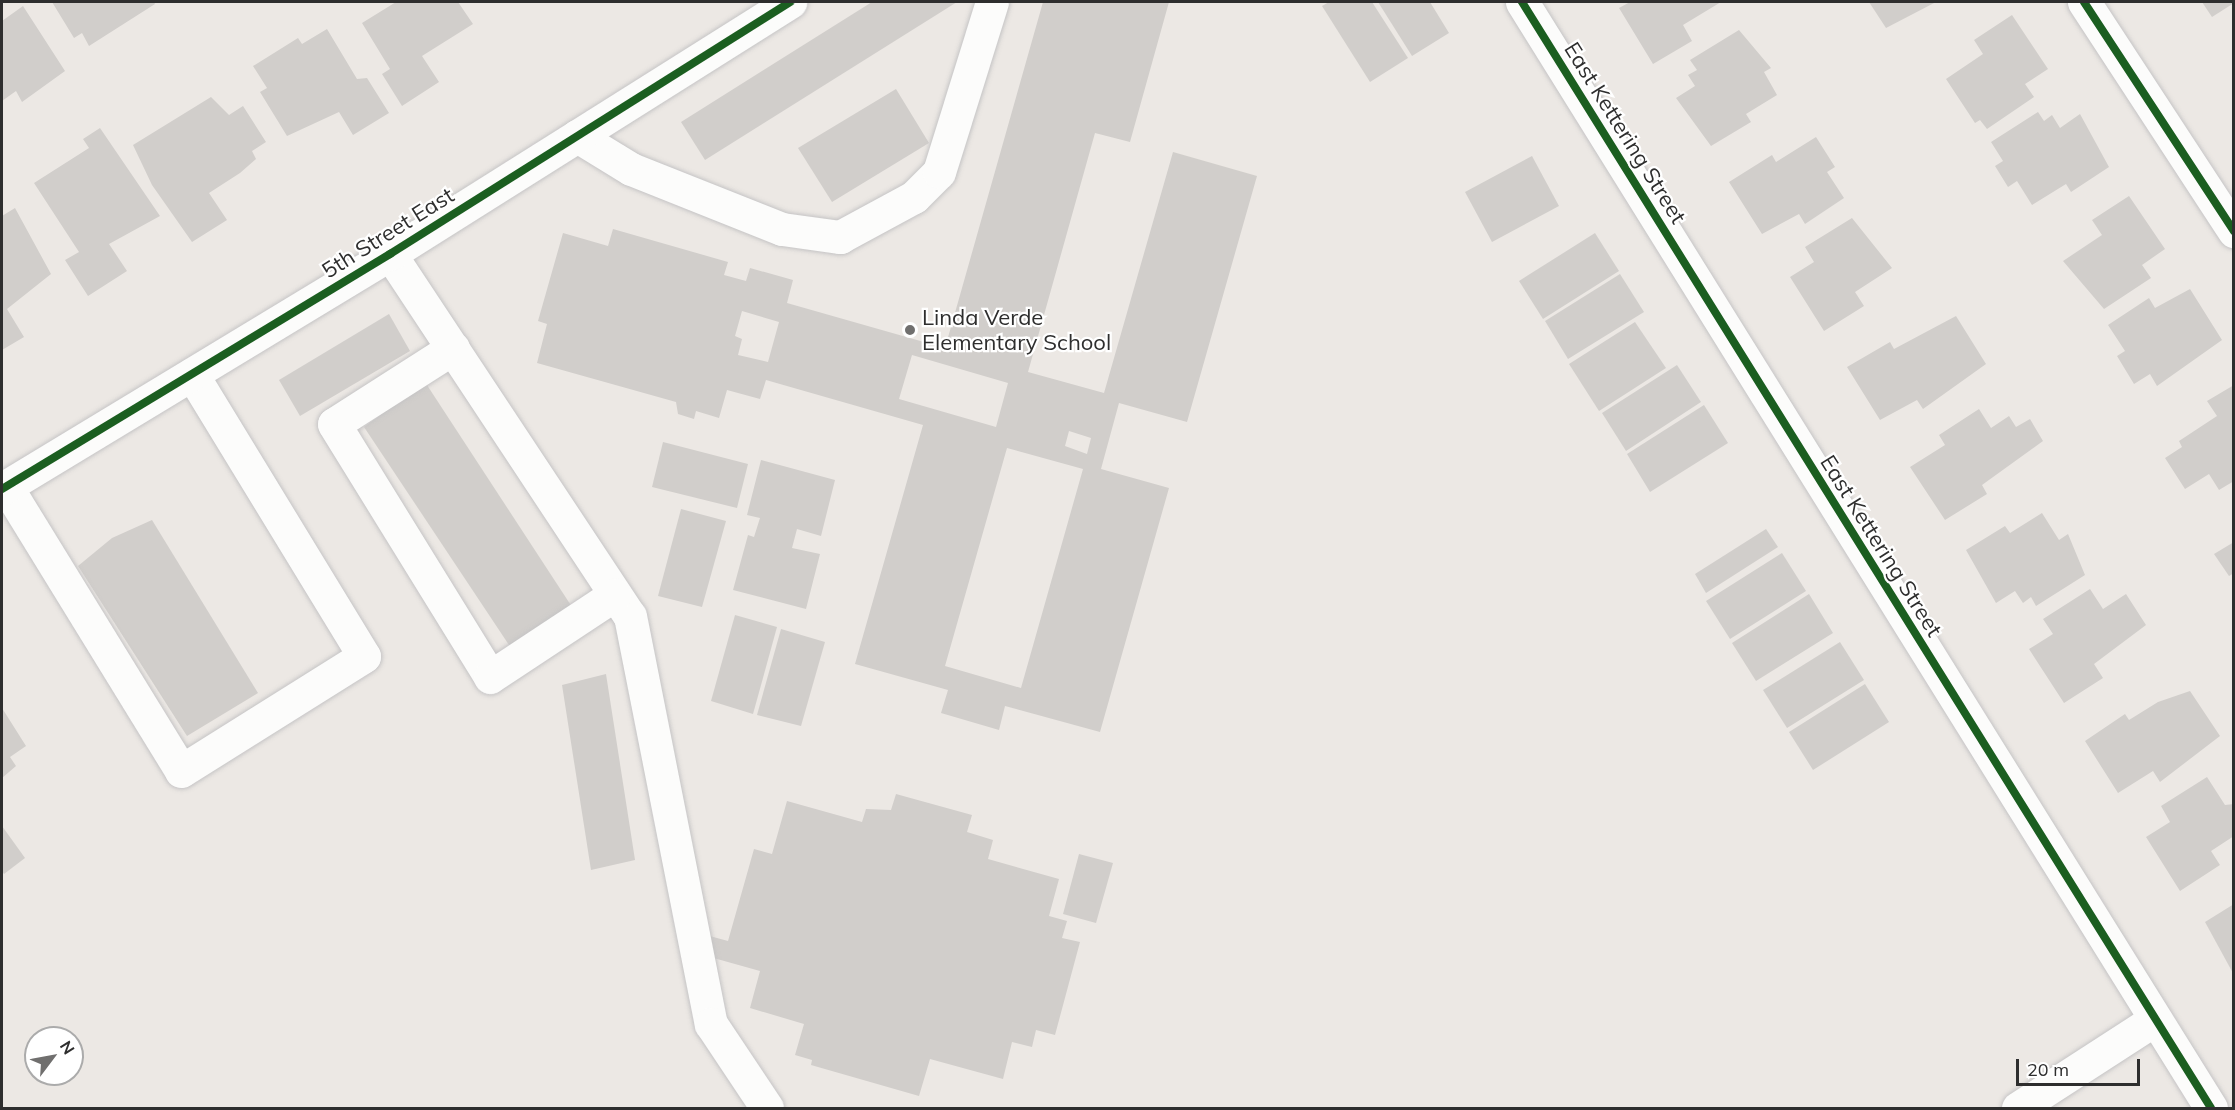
<!DOCTYPE html>
<style>
body{margin:0}
#map{position:relative;width:2235px;height:1110px;overflow:hidden;background:#ece8e4;font-family:Mulish,sans-serif}
div>[style]{position:absolute}
[style*='--x']{left:calc(var(--x)*1px);top:calc(var(--y)*1px);width:calc(var(--w)*1px);rotate:calc(var(--a)*1deg)}
.building>*{inset:0;background:#d1cecb}
.roads{filter:drop-shadow(0 0 2px #c5c4c5) drop-shadow(0 0 2px #c5c4c5)}
.minor>*{height:33px;margin:-16.5px;padding:0 16.5px;transform-origin:16.5px;border-radius:16.5px;background:#fcfcfb}
.cycleway>*{height:8px;margin:-4px;padding:0 4px;transform-origin:4px;border-radius:4px;background:#1b5e20}
.dots>*{width:16px;height:16px;translate:-50% -50%;box-sizing:border-box;border:3px solid #fff;border-radius:50%}
span{translate:-50% -50%;white-space:nowrap;text-align:center;line-height:1.15;-webkit-text-stroke:4.5px #fff;paint-order:stroke}
.street-label{font-size:22px;color:#2e2e2e}
.poi-label{font-size:22px;color:#2e2e2e}
.left{translate:0 -50%;text-align:left}
.frame{position:absolute;inset:0;border:3px solid #2e2e2e;pointer-events:none}
.north{position:absolute;left:24px;top:1026px;width:60px;height:60px;box-sizing:border-box;background:#fff;border:2px solid #ababab;border-radius:50%;rotate:58deg;font-size:16px;font-weight:700;line-height:24px;text-align:center;color:#2e2e2e}
.north::after{content:'';display:block;margin:auto;width:21px;height:27px;background:#706f6e;clip-path:polygon(50% 0,100% 100%,50% 72%,0 100%)}
.scale{position:absolute;left:2016px;top:1059px;width:124px;height:27px;box-sizing:border-box;border:3px solid #2e2e2e;border-top:0;padding-left:8px;font-size:18px;line-height:21px;white-space:nowrap;color:#2e2e2e;-webkit-text-stroke:4px #fff;paint-order:stroke}
</style>
<div id="map">
<div class="building">
<i style="clip-path:polygon(52px 2px,154px 2px,155px 4px,89px 46px,82px 33px,74px 38px)"></i>
<i style="clip-path:polygon(396px 2px,458px 2px,473px 24px,422px 56px,439px 82px,402px 106px,382px 74px,390px 69px,362px 23px)"></i>
<i style="clip-path:polygon(872px 2px,957px 2px,705px 160px,681px 122px)"></i>
<i style="clip-path:polygon(evenodd,1043px 2px,1169px 2px,1130px 142px,1095px 133px,1028px 372px,1104px 393px,1173px 152px,1257px 176px,1187px 422px,1119px 403px,1101px 469px,1169px 488px,1100px 732px,1005px 706px,999px 730px,941px 713px,948px 690px,855px 664px,923px 425px,766px 380px,760px 399px,727px 390px,719px 418px,696px 411px,694px 419px,678px 414px,676px 402px,537px 363px,547px 324px,538px 321px,563px 233px,608px 246px,613px 229px,728px 262px,724px 275px,746px 281px,750px 268px,793px 280px,787px 303px,945px 348px,1043px 2px,742px 311px,779px 322px,768px 362px,738px 355px,742px 339px,735px 336px,742px 311px,1043px 2px,912px 355px,1008px 383px,996px 427px,899px 399px,912px 355px,1043px 2px,1069px 431px,1091px 438px,1087px 454px,1065px 446px,1069px 431px,1043px 2px,1007px 448px,1083px 469px,1021px 688px,945px 666px,1007px 448px)"></i>
<i style="clip-path:polygon(1329px 2px,1372px 2px,1408px 58px,1370px 82px,1322px 6px)"></i>
<i style="clip-path:polygon(1378px 2px,1430px 2px,1449px 33px,1412px 56px)"></i>
<i style="clip-path:polygon(1630px 2px,1721px 2px,1683px 25px,1692px 41px,1653px 64px,1619px 8px)"></i>
<i style="clip-path:polygon(1869px 2px,1936px 2px,1886px 28px)"></i>
<i style="clip-path:polygon(2202px 2px,2234px 2px,2234px 3px,2212px 17px)"></i>
<i style="clip-path:polygon(23px 6px,65px 71px,22px 102px,16px 91px,2px 101px,2px 21px)"></i>
<i style="clip-path:polygon(2012px 15px,2048px 69px,2025px 84px,2034px 97px,1987px 129px,1980px 120px,1975px 123px,1946px 79px,1983px 54px,1974px 40px)"></i>
<i style="clip-path:polygon(327px 29px,357px 79px,367px 78px,389px 113px,353px 135px,339px 112px,287px 136px,260px 92px,267px 88px,253px 66px,298px 38px,302px 44px)"></i>
<i style="clip-path:polygon(1739px 30px,1771px 68px,1764px 72px,1777px 95px,1746px 114px,1751px 122px,1711px 146px,1676px 98px,1695px 86px,1688px 75px,1697px 70px,1690px 60px)"></i>
<i style="clip-path:polygon(896px 89px,929px 143px,832px 202px,798px 148px)"></i>
<i style="clip-path:polygon(211px 97px,229px 115px,243px 106px,266px 142px,252px 151px,256px 159px,240px 173px,209px 193px,227px 220px,192px 242px,152px 185px,133px 145px)"></i>
<i style="clip-path:polygon(2038px 112px,2044px 121px,2052px 115px,2060px 128px,2080px 114px,2109px 167px,2071px 192px,2066px 184px,2032px 205px,2017px 181px,2008px 187px,1995px 166px,2003px 161px,1991px 142px)"></i>
<i style="clip-path:polygon(100px 128px,160px 216px,109px 244px,127px 271px,88px 296px,65px 260px,79px 252px,34px 183px,89px 148px,83px 139px)"></i>
<i style="clip-path:polygon(1816px 137px,1835px 167px,1827px 172px,1844px 198px,1805px 224px,1799px 214px,1762px 234px,1729px 182px,1772px 155px,1776px 162px)"></i>
<i style="clip-path:polygon(1532px 156px,1559px 206px,1492px 242px,1465px 192px)"></i>
<i style="clip-path:polygon(2129px 196px,2165px 249px,2142px 265px,2151px 278px,2104px 309px,2063px 261px,2102px 235px,2092px 220px)"></i>
<i style="clip-path:polygon(15px 208px,51px 274px,7px 309px,24px 337px,2px 350px,2px 216px)"></i>
<i style="clip-path:polygon(1852px 218px,1892px 268px,1855px 292px,1864px 306px,1824px 331px,1790px 277px,1814px 262px,1805px 247px)"></i>
<i style="clip-path:polygon(1595px 233px,1619px 271px,1543px 319px,1519px 281px)"></i>
<i style="clip-path:polygon(1620px 274px,1644px 312px,1568px 359px,1545px 321px)"></i>
<i style="clip-path:polygon(2190px 289px,2222px 340px,2157px 386px,2150px 374px,2134px 384px,2117px 356px,2125px 351px,2108px 325px,2149px 298px,2155px 308px)"></i>
<i style="clip-path:polygon(389px 314px,410px 351px,300px 416px,279px 380px)"></i>
<i style="clip-path:polygon(1956px 316px,1986px 364px,1923px 409px,1917px 400px,1880px 420px,1847px 367px,1890px 342px,1894px 349px)"></i>
<i style="clip-path:polygon(1635px 322px,1666px 368px,1599px 411px,1569px 364px)"></i>
<i style="clip-path:polygon(1677px 365px,1701px 402px,1626px 451px,1602px 413px)"></i>
<i style="clip-path:polygon(425px 382px,574px 610px,513px 651px,364px 427px)"></i>
<i style="clip-path:polygon(2234px 385px,2234px 481px,2219px 490px,2209px 474px,2185px 489px,2165px 458px,2182px 447px,2179px 441px,2217px 416px,2207px 401px)"></i>
<i style="clip-path:polygon(1704px 405px,1728px 443px,1650px 492px,1627px 454px)"></i>
<i style="clip-path:polygon(1979px 409px,1991px 428px,2009px 416px,2016px 427px,2030px 419px,2043px 441px,1982px 485px,1987px 494px,1945px 520px,1910px 467px,1945px 445px,1939px 435px)"></i>
<i style="clip-path:polygon(663px 442px,748px 464px,737px 508px,652px 487px)"></i>
<i style="clip-path:polygon(761px 460px,835px 480px,821px 536px,797px 529px,792px 548px,820px 554px,806px 609px,733px 590px,748px 535px,754px 537px,760px 518px,747px 515px)"></i>
<i style="clip-path:polygon(681px 509px,726px 521px,702px 607px,658px 596px)"></i>
<i style="clip-path:polygon(2042px 513px,2059px 540px,2068px 534px,2085px 575px,2036px 606px,2031px 597px,2023px 603px,2015px 591px,1996px 603px,1966px 550px,2005px 526px,2010px 533px)"></i>
<i style="clip-path:polygon(152px 520px,258px 693px,187px 736px,78px 566px,112px 538px)"></i>
<i style="clip-path:polygon(1766px 529px,1778px 547px,1706px 593px,1695px 574px)"></i>
<i style="clip-path:polygon(2234px 542px,2234px 573px,2229px 576px,2214px 554px)"></i>
<i style="clip-path:polygon(1782px 553px,1806px 591px,1730px 639px,1706px 601px)"></i>
<i style="clip-path:polygon(2090px 589px,2103px 609px,2126px 594px,2146px 625px,2094px 664px,2103px 678px,2064px 703px,2029px 649px,2053px 634px,2043px 619px)"></i>
<i style="clip-path:polygon(1809px 594px,1833px 633px,1756px 681px,1732px 643px)"></i>
<i style="clip-path:polygon(735px 615px,777px 627px,753px 714px,711px 701px)"></i>
<i style="clip-path:polygon(781px 629px,825px 642px,801px 726px,757px 715px)"></i>
<i style="clip-path:polygon(1840px 642px,1864px 680px,1787px 728px,1763px 690px)"></i>
<i style="clip-path:polygon(606px 674px,635px 860px,591px 870px,562px 685px)"></i>
<i style="clip-path:polygon(1865px 684px,1889px 722px,1813px 770px,1789px 732px)"></i>
<i style="clip-path:polygon(2190px 691px,2220px 736px,2160px 782px,2153px 771px,2118px 793px,2085px 741px,2125px 714px,2129px 720px,2158px 702px)"></i>
<i style="clip-path:polygon(2px 708px,26px 746px,10px 757px,16px 766px,2px 778px)"></i>
<i style="clip-path:polygon(2207px 777px,2225px 805px,2234px 804px,2234px 836px,2211px 851px,2220px 865px,2180px 891px,2146px 837px,2170px 822px,2161px 806px)"></i>
<i style="clip-path:polygon(896px 794px,972px 815px,967px 832px,993px 840px,988px 859px,1059px 879px,1049px 916px,1067px 921px,1062px 938px,1080px 942px,1055px 1035px,1036px 1030px,1032px 1047px,1012px 1042px,1003px 1079px,930px 1059px,919px 1096px,811px 1065px,812px 1060px,795px 1055px,804px 1024px,750px 1008px,760px 971px,710px 957px,706px 935px,728px 941px,754px 849px,772px 854px,787px 801px,862px 822px,866px 809px,891px 810px)"></i>
<i style="clip-path:polygon(2px 826px,25px 858px,4px 874px,2px 871px)"></i>
<i style="clip-path:polygon(1079px 854px,1113px 863px,1096px 923px,1063px 914px)"></i>
<i style="clip-path:polygon(2234px 904px,2234px 975px,2205px 922px)"></i>
</div>
<div class="roads">
<div class="minor">
<i style="--x:1522;--y:2;--w:1303;--a:58.08"></i>
<i style="--x:2084;--y:2;--w:274;--a:56.8"></i>
<i style="--x:577;--y:136;--w:63;--a:31.4"></i>
<i style="--x:631;--y:169;--w:162;--a:21.7"></i>
<i style="--x:782;--y:229;--w:59;--a:7.9"></i>
<i style="--x:840;--y:237;--w:84;--a:-28.4"></i>
<i style="--x:914;--y:197;--w:35;--a:-45"></i>
<i style="--x:939;--y:172;--w:178;--a:-72.7"></i>
<i style="--x:390;--y:254;--w:434;--a:56.5"></i>
<i style="--x:630;--y:616;--w:416;--a:78.8"></i>
<i style="--x:711;--y:1024;--w:101;--a:56.3"></i>
<i style="--x:453;--y:348;--w:141;--a:147.4"></i>
<i style="--x:334;--y:424;--w:297;--a:58.3"></i>
<i style="--x:490;--y:677;--w:149;--a:-33.5"></i>
<i style="--x:6;--y:486;--w:334;--a:58.4"></i>
<i style="--x:181;--y:771;--w:216;--a:-32.1"></i>
<i style="--x:364;--y:656;--w:330;--a:-121.4"></i>
<i style="--x:2;--y:489;--w:454;--a:-31.2"></i>
<i style="--x:390;--y:254;--w:473;--a:-32.2"></i>
<i style="--x:2018;--y:1108;--w:162;--a:-32.9"></i>
</div>
</div>
<div class="cycleway">
<i style="--x:1522;--y:2;--w:1303;--a:58.08"></i>
<i style="--x:2084;--y:2;--w:274;--a:56.8"></i>
<i style="--x:2;--y:489;--w:454;--a:-31.2"></i>
<i style="--x:390;--y:254;--w:473;--a:-32.2"></i>
</div>
<div class="dots">
<i style="left:910px;top:330px;background:#706f6e"></i>
</div>
<div class="street-label">
<span style="left:1625px;top:133px;rotate:58deg">East Kettering Street</span>
<span style="left:388px;top:233px;rotate:-32deg">5th Street East</span>
<span style="left:1881px;top:546px;rotate:58deg">East Kettering Street</span>
</div>
<div class="poi-label">
<span class="left" style="left:922px;top:330px">Linda Verde<br>Elementary School</span>
</div>
<div class="frame"></div>
<div class="north">N</div>
<div class="scale">20 m</div>
</div>
